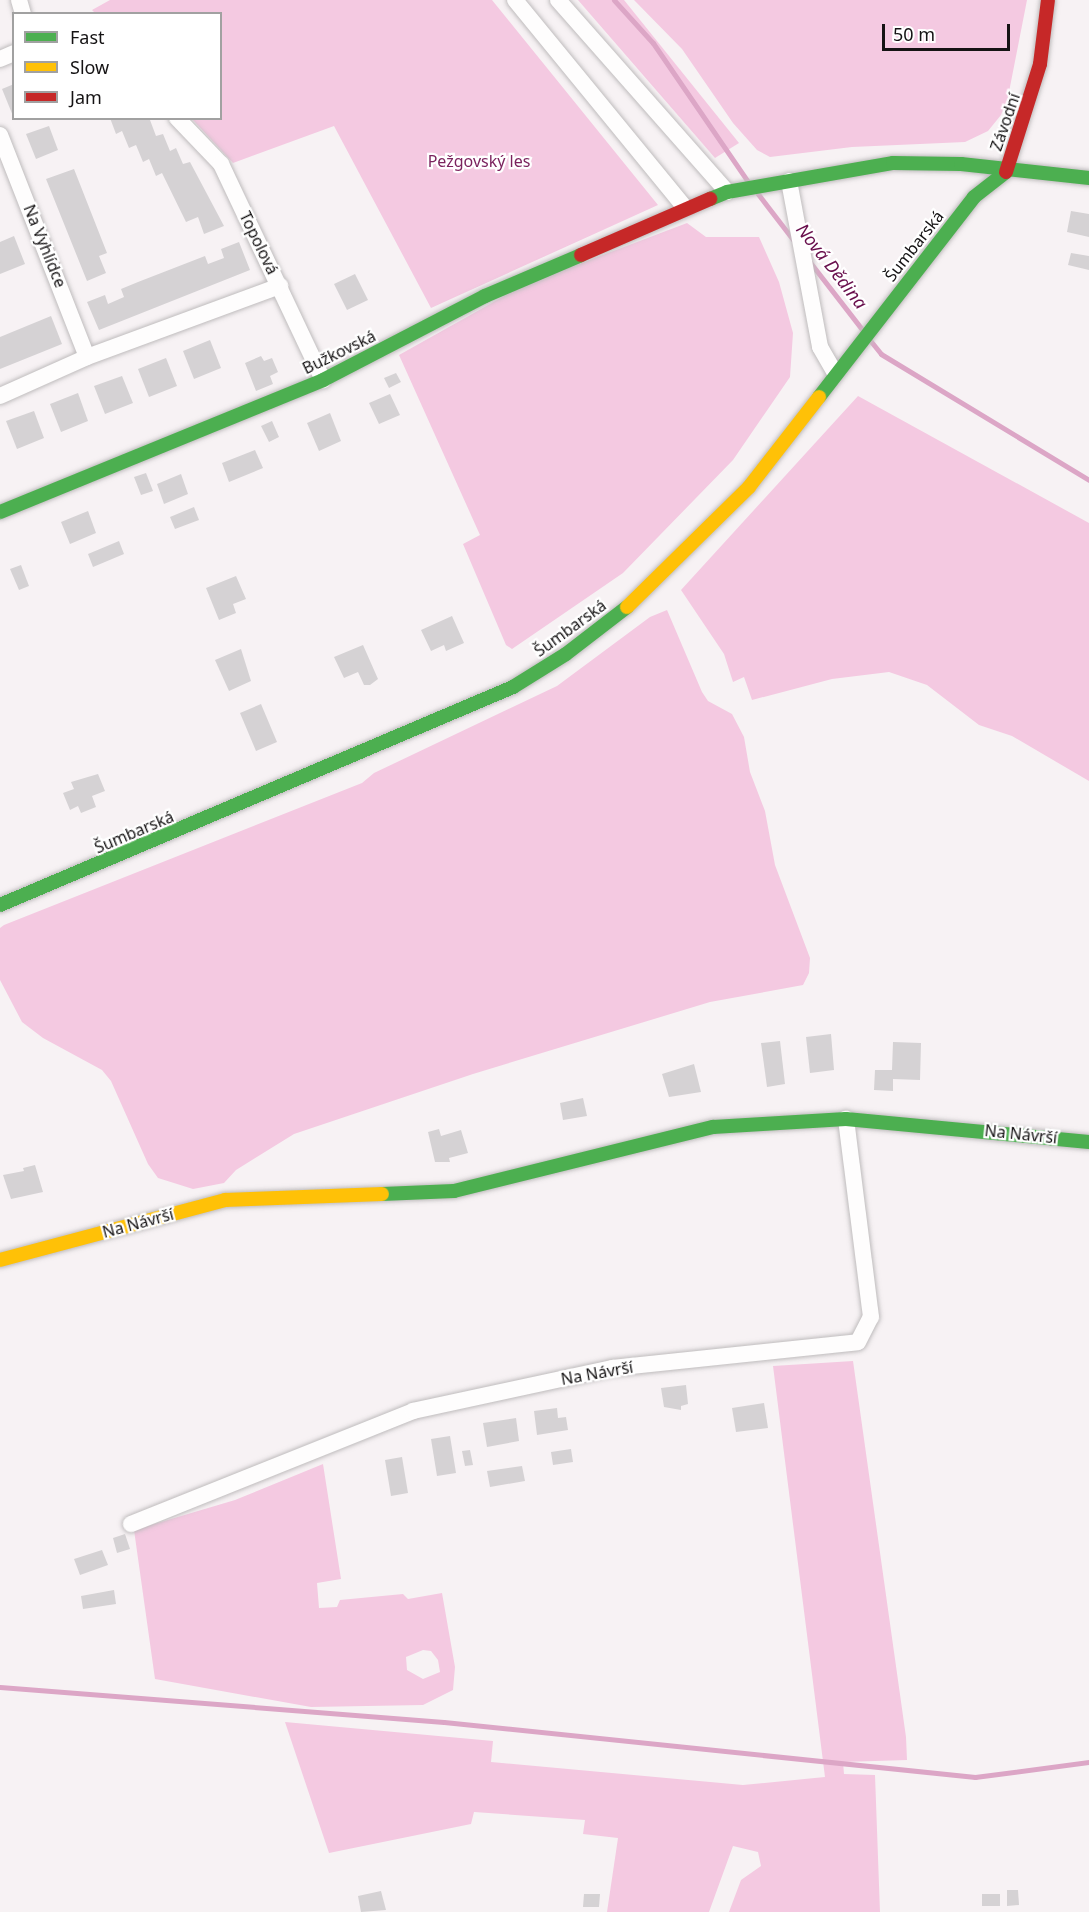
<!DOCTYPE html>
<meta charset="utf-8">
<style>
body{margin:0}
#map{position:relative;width:1089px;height:1912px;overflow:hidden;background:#f7f2f4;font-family:"Noto Sans",sans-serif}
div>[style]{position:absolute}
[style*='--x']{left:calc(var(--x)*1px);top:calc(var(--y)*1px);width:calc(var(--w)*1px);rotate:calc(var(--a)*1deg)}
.green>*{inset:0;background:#f4c9e1}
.stream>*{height:5px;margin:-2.5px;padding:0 2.5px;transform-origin:2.5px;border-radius:2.5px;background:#dca6c6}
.building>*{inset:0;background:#d5d2d4}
.roads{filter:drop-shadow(0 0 2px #bfbcbd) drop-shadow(0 0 2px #bfbcbd)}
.street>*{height:16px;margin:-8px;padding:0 8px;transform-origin:8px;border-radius:8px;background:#fefdfd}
.fast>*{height:14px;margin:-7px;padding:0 7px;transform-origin:7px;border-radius:7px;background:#4caf50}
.slow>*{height:14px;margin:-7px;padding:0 7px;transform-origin:7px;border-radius:7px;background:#ffc107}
.jam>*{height:14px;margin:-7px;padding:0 7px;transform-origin:7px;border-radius:7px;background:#c62828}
span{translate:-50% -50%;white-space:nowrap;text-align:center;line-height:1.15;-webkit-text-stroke:4.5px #fff;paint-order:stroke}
.street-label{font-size:16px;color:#151314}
.park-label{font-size:16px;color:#7b235e}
.water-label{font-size:18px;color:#680e4c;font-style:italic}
.legend{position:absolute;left:12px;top:12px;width:210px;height:108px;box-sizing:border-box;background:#fff;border:2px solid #a1a1a1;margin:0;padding:8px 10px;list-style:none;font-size:18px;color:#151314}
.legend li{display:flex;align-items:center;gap:12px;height:30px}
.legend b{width:30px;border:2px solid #a1a1a1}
.scale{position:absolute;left:882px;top:24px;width:128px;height:27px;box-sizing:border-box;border:3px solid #151314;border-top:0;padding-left:8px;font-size:18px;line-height:21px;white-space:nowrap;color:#151314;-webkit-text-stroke:4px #fff;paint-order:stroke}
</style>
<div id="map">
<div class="green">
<i style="clip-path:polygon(110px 0,492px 0,658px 205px,431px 308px,334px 126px,233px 163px,192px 119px,220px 118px,220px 14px,96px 14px,92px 10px)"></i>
<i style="clip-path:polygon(578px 0,624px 0,739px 143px,715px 158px)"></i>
<i style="clip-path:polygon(634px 0,1027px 0,1008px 97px,1001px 115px,988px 131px,965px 142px,852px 147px,770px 157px,757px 150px,733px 123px,682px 49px)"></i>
<i style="clip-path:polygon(687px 223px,706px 237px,759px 237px,779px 282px,793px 333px,790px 377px,733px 460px,623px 573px,512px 649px,506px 645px,463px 544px,480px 535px,399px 355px,524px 285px)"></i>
<i style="clip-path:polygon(858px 396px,1089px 523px,1089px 781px,1012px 736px,979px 725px,927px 685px,889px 672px,832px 679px,752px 700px,744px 677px,733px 682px,724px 654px,681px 590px)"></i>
<i style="clip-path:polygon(667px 610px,702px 692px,708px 701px,732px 714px,744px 737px,750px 772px,765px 811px,775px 865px,810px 958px,809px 973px,803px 985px,710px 1002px,473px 1074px,294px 1134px,236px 1170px,224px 1183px,193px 1189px,158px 1178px,148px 1164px,111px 1081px,102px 1070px,43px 1038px,22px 1022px,0 980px,0 928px,4px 925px,362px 783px,374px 773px,557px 686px,650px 617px)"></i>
<i style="clip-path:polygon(853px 1361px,906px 1737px,907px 1760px,843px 1762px,844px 1774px,875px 1775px,880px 1912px,729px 1912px,741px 1880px,761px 1866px,758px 1852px,733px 1846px,709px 1912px,607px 1912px,618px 1838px,583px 1834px,585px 1820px,474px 1812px,471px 1824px,329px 1853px,285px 1722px,493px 1741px,491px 1762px,743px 1785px,825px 1777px,773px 1366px)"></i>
<i style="clip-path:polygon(evenodd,323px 1464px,341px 1579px,317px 1583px,319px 1608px,337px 1607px,340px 1600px,403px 1594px,408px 1599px,442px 1593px,455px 1667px,453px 1690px,423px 1705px,311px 1707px,155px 1679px,134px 1530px,235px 1500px,323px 1464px,423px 1650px,431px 1651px,438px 1660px,440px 1672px,423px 1679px,407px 1670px,406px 1657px,423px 1650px)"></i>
</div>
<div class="stream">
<i style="--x:614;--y:0;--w:58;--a:47.8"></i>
<i style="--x:653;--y:43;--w:168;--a:55.6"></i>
<i style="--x:758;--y:194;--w:59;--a:52.5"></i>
<i style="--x:809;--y:261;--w:90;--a:52.2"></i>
<i style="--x:869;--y:339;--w:19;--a:51"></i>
<i style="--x:881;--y:354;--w:243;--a:31.2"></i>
<i style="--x:0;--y:1687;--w:445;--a:4.5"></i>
<i style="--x:444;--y:1722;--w:534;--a:5.91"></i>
<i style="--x:975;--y:1777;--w:115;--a:-7.5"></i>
</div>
<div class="building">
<i style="clip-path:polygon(14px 84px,14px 116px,13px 116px,2px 89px)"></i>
<i style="clip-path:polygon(110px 118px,150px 120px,156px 136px,163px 134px,170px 151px,176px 148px,183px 164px,190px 162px,224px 226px,204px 234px,198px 217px,186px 222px,162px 173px,156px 176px,149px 159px,143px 162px,136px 145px,129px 148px,122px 131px,116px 134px)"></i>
<i style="clip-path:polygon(49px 126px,58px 150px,36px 159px,26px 134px)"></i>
<i style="clip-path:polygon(74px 169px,107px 253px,99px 256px,106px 273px,87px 281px,46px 179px)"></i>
<i style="clip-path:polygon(1071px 211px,1089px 214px,1089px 237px,1067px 232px)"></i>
<i style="clip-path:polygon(14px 236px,25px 264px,0 274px,0 242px)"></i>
<i style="clip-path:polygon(239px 242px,250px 270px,99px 330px,87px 302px,105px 295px,108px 304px,124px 297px,121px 289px,138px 282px,205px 256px,208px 264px,224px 258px,221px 249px)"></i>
<i style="clip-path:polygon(1071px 253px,1089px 256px,1089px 270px,1068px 265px)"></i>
<i style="clip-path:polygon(355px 274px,368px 300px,347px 310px,334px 284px)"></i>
<i style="clip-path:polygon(51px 316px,62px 344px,0 369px,0 337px)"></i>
<i style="clip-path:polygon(210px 340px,221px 368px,194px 379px,183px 351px)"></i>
<i style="clip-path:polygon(261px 356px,264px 361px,272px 358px,278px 372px,270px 376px,273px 384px,256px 391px,245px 363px)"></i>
<i style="clip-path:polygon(166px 358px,177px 386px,149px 397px,138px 369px)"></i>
<i style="clip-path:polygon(396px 373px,401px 382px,389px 388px,384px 378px)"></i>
<i style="clip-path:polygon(122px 376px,133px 403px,105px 414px,94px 386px)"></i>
<i style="clip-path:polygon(78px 393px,88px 421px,61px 432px,50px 404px)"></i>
<i style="clip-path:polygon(390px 394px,400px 415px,379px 424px,369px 403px)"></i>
<i style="clip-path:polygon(34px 411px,44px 438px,17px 449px,6px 421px)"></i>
<i style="clip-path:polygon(330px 413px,341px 441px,319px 451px,307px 423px)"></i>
<i style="clip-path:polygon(272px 421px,279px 437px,269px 442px,261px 426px)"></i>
<i style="clip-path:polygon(255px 450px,263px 468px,229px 482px,222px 463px)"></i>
<i style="clip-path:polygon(146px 473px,153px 491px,141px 495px,134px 477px)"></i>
<i style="clip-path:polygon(181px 474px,188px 494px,164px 504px,157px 484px)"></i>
<i style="clip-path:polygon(194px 507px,199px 520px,175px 529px,170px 517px)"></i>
<i style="clip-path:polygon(88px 511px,96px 533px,70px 544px,61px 522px)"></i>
<i style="clip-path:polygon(119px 541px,124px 554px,93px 567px,88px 554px)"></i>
<i style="clip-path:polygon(21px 565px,29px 586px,19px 590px,10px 569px)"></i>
<i style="clip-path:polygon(236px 576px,246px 599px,233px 604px,236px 613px,219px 620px,206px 588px)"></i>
<i style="clip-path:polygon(452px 616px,464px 643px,446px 651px,444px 645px,431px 651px,421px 630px)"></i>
<i style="clip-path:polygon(363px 645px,378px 679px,370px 685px,364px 685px,358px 672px,344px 678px,334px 657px)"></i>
<i style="clip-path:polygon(241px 649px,251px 681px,229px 691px,215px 660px)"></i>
<i style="clip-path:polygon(261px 704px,277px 742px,256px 751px,240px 713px)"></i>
<i style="clip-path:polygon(98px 774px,105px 791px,92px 796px,96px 807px,81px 813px,78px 806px,70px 810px,63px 793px,74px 789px,71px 782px)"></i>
<i style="clip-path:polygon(831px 1034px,834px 1070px,810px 1073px,806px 1037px)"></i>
<i style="clip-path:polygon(780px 1041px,785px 1084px,767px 1087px,761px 1043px)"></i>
<i style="clip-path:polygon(893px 1042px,921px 1043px,920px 1080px,893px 1079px,893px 1091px,874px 1090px,875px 1070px,892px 1070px)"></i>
<i style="clip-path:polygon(694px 1064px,701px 1092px,669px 1097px,662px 1074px)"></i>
<i style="clip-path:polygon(583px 1098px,587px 1116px,563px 1120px,560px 1103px)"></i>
<i style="clip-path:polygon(439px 1129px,441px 1136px,461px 1130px,468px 1153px,449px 1158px,450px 1162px,435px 1162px,428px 1132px)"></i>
<i style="clip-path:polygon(35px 1165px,43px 1192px,11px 1199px,3px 1175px,24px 1171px,23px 1168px)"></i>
<i style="clip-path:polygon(686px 1385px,688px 1404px,681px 1406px,681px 1410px,664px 1407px,661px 1388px)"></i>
<i style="clip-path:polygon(764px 1403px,768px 1428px,736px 1432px,732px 1408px)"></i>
<i style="clip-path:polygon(557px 1408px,558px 1418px,566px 1417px,568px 1430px,537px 1435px,534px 1411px)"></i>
<i style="clip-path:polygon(516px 1418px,519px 1441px,487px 1447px,483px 1423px)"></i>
<i style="clip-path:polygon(450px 1436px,456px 1473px,437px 1476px,431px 1439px)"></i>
<i style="clip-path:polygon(571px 1449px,573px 1462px,553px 1465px,551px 1452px)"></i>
<i style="clip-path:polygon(470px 1450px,473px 1465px,465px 1466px,462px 1451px)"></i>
<i style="clip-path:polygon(402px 1457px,408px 1493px,391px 1496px,385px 1460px)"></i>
<i style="clip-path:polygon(522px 1466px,525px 1481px,490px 1487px,487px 1471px)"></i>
<i style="clip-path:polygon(125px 1534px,130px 1549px,117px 1553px,113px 1538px)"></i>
<i style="clip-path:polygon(102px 1550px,108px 1565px,80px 1575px,74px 1559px)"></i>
<i style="clip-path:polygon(114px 1590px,116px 1604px,83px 1609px,81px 1596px)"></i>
<i style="clip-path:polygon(1007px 1890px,1018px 1890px,1019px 1905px,1007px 1906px)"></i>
<i style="clip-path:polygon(381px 1891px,386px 1910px,361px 1912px,358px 1896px)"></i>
<i style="clip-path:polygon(584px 1894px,600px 1894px,599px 1907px,583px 1907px)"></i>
<i style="clip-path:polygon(982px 1894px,1000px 1894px,1000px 1906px,982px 1906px)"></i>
</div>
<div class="roads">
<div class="street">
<i style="--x:19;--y:0;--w:15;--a:74"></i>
<i style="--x:515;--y:0;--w:269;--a:50.7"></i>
<i style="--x:558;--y:0;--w:256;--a:48.6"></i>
<i style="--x:0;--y:59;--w:15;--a:-23"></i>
<i style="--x:177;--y:118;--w:64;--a:46.3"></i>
<i style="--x:221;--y:164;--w:239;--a:64.7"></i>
<i style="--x:0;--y:135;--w:238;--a:68.6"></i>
<i style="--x:789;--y:181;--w:169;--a:79.4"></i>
<i style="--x:820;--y:347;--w:30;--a:60"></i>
<i style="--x:0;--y:396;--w:95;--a:-24.1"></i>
<i style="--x:87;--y:357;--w:206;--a:-20.2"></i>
<i style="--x:131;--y:1524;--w:304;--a:-21.8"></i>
<i style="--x:413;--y:1411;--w:204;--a:-12.2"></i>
<i style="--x:612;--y:1368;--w:247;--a:-6"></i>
<i style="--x:858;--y:1342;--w:28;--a:-63"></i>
<i style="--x:871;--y:1317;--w:200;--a:-97.2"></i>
</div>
<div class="fast">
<i style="--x:710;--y:199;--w:18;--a:-22"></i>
<i style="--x:727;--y:192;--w:169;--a:-9.9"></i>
<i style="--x:893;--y:163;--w:68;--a:0.8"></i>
<i style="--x:961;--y:164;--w:129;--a:6.2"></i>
<i style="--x:819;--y:397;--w:253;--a:-52.2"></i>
<i style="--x:974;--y:197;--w:41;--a:-38"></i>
<i style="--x:0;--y:512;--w:349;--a:-22.2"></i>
<i style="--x:323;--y:380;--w:182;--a:-27.4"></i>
<i style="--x:485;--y:296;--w:104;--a:-23.1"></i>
<i style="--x:0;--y:905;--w:557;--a:-23.02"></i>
<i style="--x:513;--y:687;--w:62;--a:-31.9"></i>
<i style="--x:566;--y:654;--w:77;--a:-37.6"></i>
<i style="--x:382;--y:1194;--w:72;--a:-2.4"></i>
<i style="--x:454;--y:1191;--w:267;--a:-13.9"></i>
<i style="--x:713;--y:1127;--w:133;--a:-3.4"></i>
<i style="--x:846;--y:1119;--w:244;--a:5.4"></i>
</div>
<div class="slow">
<i style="--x:627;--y:607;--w:171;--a:-44.5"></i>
<i style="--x:749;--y:487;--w:114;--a:-52.1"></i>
<i style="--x:0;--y:1260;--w:233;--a:-14.9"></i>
<i style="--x:225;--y:1200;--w:157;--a:-2.2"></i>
</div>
<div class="jam">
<i style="--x:1006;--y:172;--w:113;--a:-72.5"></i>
<i style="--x:1040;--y:64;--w:64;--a:-82.9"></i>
<i style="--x:581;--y:255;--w:141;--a:-23.5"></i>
</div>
</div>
<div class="street-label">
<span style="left:1005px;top:122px;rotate:-71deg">Závodní</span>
<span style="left:259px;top:243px;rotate:64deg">Topolová</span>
<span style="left:45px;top:246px;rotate:68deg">Na Vyhlídce</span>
<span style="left:914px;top:246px;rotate:-52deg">Šumbarská</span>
<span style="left:339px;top:352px;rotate:-26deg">Bužkovská</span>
<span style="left:570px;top:628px;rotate:-36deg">Šumbarská</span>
<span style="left:134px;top:832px;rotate:-23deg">Šumbarská</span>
<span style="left:1021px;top:1134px;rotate:6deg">Na Návrší</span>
<span style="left:138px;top:1223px;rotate:-15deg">Na Návrší</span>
<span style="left:597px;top:1373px;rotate:-10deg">Na Návrší</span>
</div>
<div class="park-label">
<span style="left:479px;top:161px">Pežgovský les</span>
</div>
<div class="water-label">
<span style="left:832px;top:266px;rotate:52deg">Nová Dědina</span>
</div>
<ul class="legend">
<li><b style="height:8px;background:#4caf50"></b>Fast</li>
<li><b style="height:8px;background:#ffc107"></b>Slow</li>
<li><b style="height:8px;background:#c62828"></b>Jam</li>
</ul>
<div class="scale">50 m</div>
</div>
